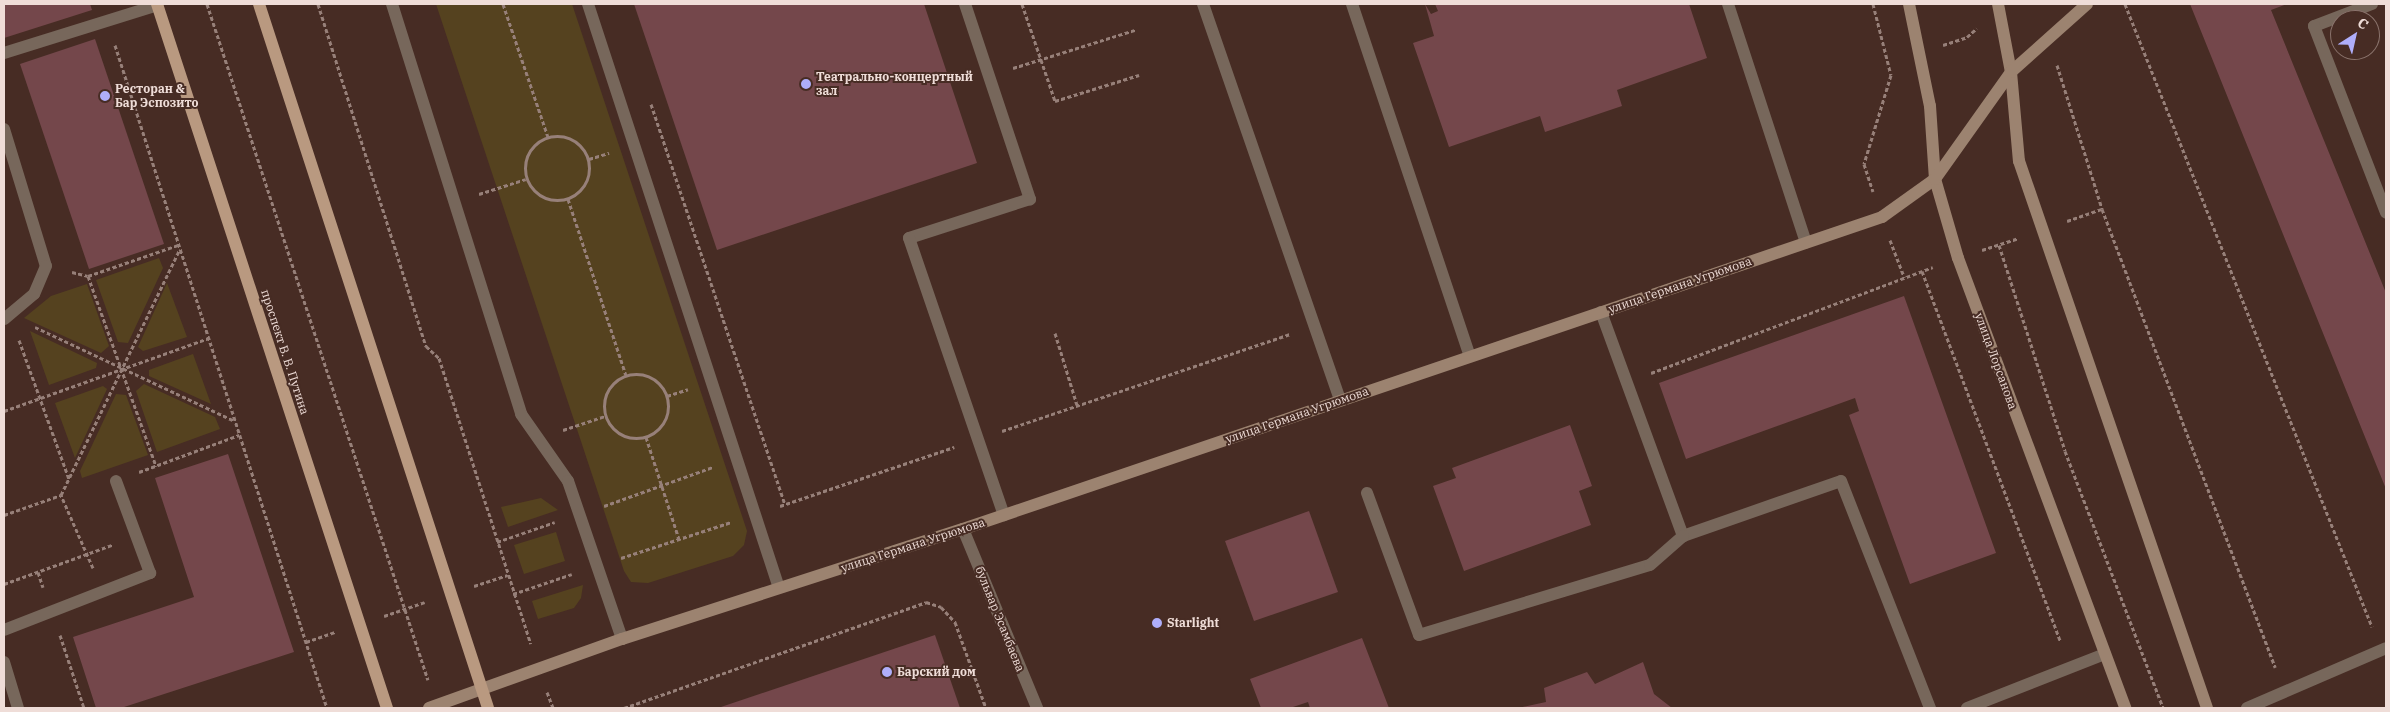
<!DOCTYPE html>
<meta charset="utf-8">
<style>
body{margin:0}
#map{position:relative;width:2390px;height:712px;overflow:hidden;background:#472c24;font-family:"IBM Plex Serif",serif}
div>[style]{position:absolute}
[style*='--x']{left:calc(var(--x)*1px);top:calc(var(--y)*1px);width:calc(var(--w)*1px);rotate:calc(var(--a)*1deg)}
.green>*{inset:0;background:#55421f}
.building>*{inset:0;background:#74474b}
.path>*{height:3px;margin-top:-1.5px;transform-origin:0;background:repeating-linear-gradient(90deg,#978079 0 4px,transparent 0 6.5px)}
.path>.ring{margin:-1.5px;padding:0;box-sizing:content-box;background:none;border:3px solid #978079;border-radius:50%}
.lane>*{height:12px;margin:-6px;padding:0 6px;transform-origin:6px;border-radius:6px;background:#77675b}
.street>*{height:12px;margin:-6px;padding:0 6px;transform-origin:6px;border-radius:6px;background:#77675b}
.secondary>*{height:12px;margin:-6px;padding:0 6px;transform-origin:6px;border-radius:6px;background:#9c8370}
.primary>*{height:12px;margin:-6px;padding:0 6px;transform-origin:6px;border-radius:6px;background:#b99980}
.dots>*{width:14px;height:14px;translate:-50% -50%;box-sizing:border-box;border:2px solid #472c24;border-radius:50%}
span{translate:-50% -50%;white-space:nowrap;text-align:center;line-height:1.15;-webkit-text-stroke:4px #472c24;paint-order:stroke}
.poi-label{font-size:12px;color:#efddd8;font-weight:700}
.left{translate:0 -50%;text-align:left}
.street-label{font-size:12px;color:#efddd8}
.frame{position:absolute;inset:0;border:5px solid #efddd8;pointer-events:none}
.north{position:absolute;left:2330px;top:10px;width:50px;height:50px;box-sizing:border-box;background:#472c24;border:1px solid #8a736c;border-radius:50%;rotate:35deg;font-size:14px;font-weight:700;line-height:20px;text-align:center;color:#efddd8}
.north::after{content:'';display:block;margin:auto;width:18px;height:22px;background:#afaefa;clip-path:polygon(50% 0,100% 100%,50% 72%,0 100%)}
</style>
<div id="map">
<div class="green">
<i style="clip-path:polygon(436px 4px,572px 4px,747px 531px,744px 545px,733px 556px,648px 583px,631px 582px,624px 571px)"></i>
<i style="clip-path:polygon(159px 258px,163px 268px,128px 343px,118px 342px,96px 280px)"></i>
<i style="clip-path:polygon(167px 283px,187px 337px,143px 351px,138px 347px)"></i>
<i style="clip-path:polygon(87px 284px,109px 346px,101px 353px,24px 318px,51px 296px)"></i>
<i style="clip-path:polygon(30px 331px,97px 363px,96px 368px,49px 385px)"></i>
<i style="clip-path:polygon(193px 354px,211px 404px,149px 376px,149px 370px)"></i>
<i style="clip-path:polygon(144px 384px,215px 417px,220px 429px,157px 452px,136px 391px)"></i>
<i style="clip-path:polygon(103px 386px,107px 389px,75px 458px,55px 403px)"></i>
<i style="clip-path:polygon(116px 394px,126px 395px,148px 455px,82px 478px,80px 471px)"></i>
<i style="clip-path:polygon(541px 498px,558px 510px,508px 527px,501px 507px)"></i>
<i style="clip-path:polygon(556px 532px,565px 561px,524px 574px,514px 545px)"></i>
<i style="clip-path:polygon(583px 585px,581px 598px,574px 608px,538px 619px,532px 601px)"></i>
</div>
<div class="building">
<i style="clip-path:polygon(4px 4px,90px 4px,92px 10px,4px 38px)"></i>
<i style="clip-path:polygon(634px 4px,924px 4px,977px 163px,717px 250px)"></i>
<i style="clip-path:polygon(1425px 4px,1431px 14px,1438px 11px,1435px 4px,1689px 4px,1707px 58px,1617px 90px,1622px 106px,1545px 132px,1540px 116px,1449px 147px,1413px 43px,1434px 36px)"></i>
<i style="clip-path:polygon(2190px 4px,2287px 4px,2271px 10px,2386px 293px,2386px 489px)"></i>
<i style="clip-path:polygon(95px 39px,164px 244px,89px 269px,20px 64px)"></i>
<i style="clip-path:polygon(1904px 296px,1996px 553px,1910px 584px,1849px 415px,1859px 411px,1855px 398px,1686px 459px,1659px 383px)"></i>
<i style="clip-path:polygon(1570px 425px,1592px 486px,1579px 491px,1591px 525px,1464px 571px,1433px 486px,1456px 478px,1452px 468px)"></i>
<i style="clip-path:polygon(228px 454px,294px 652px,121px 708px,96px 708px,73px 637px,194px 597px,155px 478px)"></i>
<i style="clip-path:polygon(1309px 511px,1338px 592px,1254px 621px,1225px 541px)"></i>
<i style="clip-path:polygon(935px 635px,960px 708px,718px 708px)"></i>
<i style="clip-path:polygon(1362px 638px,1389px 708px,1310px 708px,1308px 702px,1290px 708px,1261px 708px,1250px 679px)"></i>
<i style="clip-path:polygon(1643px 662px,1654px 694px,1672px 708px,1518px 708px,1546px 702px,1544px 688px,1587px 672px,1595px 684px)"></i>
</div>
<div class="path">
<i style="--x:207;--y:4;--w:711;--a:71.9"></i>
<i style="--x:318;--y:4;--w:359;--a:72.5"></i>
<i style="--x:426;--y:346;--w:18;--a:43"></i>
<i style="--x:439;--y:358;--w:300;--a:72.2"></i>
<i style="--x:503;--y:4;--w:140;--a:71.3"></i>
<i style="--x:1022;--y:4;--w:102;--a:71.2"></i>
<i style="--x:1055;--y:101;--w:88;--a:-17.2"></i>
<i style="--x:1873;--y:4;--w:73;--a:75.8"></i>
<i style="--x:1891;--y:75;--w:93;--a:106.9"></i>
<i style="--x:1864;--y:164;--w:29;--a:72"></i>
<i style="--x:2125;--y:4;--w:670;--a:68.37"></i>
<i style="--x:115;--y:45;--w:696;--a:72.27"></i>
<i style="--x:1943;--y:45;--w:25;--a:-18"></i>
<i style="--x:1967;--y:37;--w:13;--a:-42"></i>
<i style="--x:2057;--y:65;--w:151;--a:72.6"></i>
<i style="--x:2102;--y:209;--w:490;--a:69.3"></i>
<i style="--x:1013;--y:68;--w:128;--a:-17.3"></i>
<i style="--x:651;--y:104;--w:422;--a:71.5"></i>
<i class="ring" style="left:525px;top:136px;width:61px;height:61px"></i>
<i style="--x:589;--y:159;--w:21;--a:-17"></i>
<i style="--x:479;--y:194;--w:49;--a:-17.7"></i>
<i style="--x:568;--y:199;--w:185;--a:71.8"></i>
<i style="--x:2067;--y:221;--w:37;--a:-19"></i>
<i style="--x:1890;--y:240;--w:40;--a:69"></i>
<i style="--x:1999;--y:245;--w:216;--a:72.2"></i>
<i style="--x:2065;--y:451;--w:275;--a:69.1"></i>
<i style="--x:1982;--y:250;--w:38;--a:-18"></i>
<i style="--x:1922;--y:271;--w:396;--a:69.5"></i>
<i style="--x:72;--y:272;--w:16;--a:14"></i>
<i style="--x:88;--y:276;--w:202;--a:70.3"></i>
<i style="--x:88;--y:276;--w:95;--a:-19"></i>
<i style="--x:35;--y:327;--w:221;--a:25.2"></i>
<i style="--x:1055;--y:333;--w:75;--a:73"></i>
<i style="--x:19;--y:340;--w:148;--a:70.2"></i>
<i style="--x:1651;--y:373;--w:301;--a:-20.6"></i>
<i class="ring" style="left:604px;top:374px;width:61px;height:61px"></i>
<i style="--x:667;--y:396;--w:22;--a:-18"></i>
<i style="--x:4;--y:411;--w:218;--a:-19.6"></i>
<i style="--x:563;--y:430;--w:44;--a:-18.4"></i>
<i style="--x:1002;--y:431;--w:304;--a:-18.6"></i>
<i style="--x:646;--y:437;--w:107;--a:72.1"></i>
<i style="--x:139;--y:472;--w:107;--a:-20.3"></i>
<i style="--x:604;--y:506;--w:116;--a:-19.7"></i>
<i style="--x:780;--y:506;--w:184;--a:-18.7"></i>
<i style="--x:4;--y:515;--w:60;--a:-19.3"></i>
<i style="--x:497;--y:542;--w:61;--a:-19"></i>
<i style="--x:621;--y:558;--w:116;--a:-18.1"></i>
<i style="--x:93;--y:568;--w:80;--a:-113.7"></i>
<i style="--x:61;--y:495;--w:273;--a:-64.2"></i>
<i style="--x:38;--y:572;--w:16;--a:72"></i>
<i style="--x:4;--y:584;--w:115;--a:-19.9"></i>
<i style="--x:474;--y:586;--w:35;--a:-18"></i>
<i style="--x:513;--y:594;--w:62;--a:-18.7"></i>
<i style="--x:384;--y:616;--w:43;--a:-18.9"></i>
<i style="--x:60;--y:635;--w:77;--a:71.8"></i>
<i style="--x:306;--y:642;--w:31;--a:-19"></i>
<i style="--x:547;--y:692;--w:17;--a:69"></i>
<i style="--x:624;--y:708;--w:320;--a:-19.3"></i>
<i style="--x:926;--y:602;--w:16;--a:18"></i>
<i style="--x:941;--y:607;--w:21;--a:47"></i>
<i style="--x:955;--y:622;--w:91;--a:70.2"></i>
</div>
<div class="lane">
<i style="--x:392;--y:4;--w:430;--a:72.5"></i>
<i style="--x:521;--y:414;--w:82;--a:55"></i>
<i style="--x:568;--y:481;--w:167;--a:71.1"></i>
<i style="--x:588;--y:4;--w:614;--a:71.89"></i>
<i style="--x:965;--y:4;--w:206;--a:71.6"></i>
<i style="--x:1030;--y:199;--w:127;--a:162.1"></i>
<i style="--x:909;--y:238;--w:293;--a:71.1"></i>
<i style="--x:1203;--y:4;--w:419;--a:70.9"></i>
<i style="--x:1352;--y:4;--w:371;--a:71.5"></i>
<i style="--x:1728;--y:4;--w:251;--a:71.9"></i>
<i style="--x:2372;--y:4;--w:62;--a:159.2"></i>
<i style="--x:2314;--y:26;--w:200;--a:68.9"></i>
<i style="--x:4;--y:53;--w:161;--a:-17.3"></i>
<i style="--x:4;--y:129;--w:143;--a:73"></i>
<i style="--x:46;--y:266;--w:30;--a:113"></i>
<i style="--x:34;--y:294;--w:39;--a:140"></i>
<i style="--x:1601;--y:312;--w:239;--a:69.9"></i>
<i style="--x:1683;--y:536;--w:167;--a:-19.2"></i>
<i style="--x:1841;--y:481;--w:244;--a:68.6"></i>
<i style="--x:1367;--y:493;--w:151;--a:69.9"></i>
<i style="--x:1419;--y:635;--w:241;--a:-16.9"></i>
<i style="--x:1650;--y:565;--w:44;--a:-41.3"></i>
<i style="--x:4;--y:630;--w:157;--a:-21.3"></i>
<i style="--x:150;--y:573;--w:98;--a:-110.3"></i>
<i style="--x:4;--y:662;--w:48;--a:73.1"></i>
</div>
<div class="street">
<i style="--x:963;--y:529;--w:194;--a:67.5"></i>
<i style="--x:1967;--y:708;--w:148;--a:-21.4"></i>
<i style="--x:2247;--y:708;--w:151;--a:-23.3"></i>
</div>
<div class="secondary">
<i style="--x:1909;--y:4;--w:104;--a:78.4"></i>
<i style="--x:1930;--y:106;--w:73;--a:86.1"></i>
<i style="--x:1935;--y:179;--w:82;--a:73.8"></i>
<i style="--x:1958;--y:258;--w:480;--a:69.6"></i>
<i style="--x:1998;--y:4;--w:69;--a:79.2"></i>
<i style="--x:2011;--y:72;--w:89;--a:84.9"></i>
<i style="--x:2019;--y:161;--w:578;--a:71.03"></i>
<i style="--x:429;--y:708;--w:205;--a:-19.7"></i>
<i style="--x:622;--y:639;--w:358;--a:-17.9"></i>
<i style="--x:963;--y:529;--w:971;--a:-18.75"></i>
<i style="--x:1882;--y:217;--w:65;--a:-35.6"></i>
<i style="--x:1935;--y:179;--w:131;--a:-54.6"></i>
<i style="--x:2011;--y:72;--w:102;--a:-41.8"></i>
</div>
<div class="primary">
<i style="--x:157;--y:4;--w:741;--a:71.91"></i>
<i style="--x:259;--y:4;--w:740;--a:71.98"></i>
</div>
<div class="dots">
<i style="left:806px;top:84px;background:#afaefa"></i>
<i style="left:105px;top:96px;background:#afaefa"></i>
<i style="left:1157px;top:623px;background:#afaefa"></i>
<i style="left:887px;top:672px;background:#afaefa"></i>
</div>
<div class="poi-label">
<span class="left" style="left:816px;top:84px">Театрально-концертный<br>зал</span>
<span class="left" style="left:115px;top:96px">Ресторан &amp;<br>Бар Эспозито</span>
<span class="left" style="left:1167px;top:623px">Starlight</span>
<span class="left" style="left:897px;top:672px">Барский дом</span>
</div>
<div class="street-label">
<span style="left:1680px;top:285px;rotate:-19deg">улица Германа Угрюмова</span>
<span style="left:285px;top:352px;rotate:72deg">проспект В. В. Путина</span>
<span style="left:1996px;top:361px;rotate:70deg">улица Лорсанова</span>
<span style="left:1297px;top:415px;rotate:-19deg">улица Германа Угрюмова</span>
<span style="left:913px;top:545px;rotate:-18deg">улица Германа Угрюмова</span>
<span style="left:1000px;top:619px;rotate:68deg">бульвар Эсамбаева</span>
</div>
<div class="frame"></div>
<div class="north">С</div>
</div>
